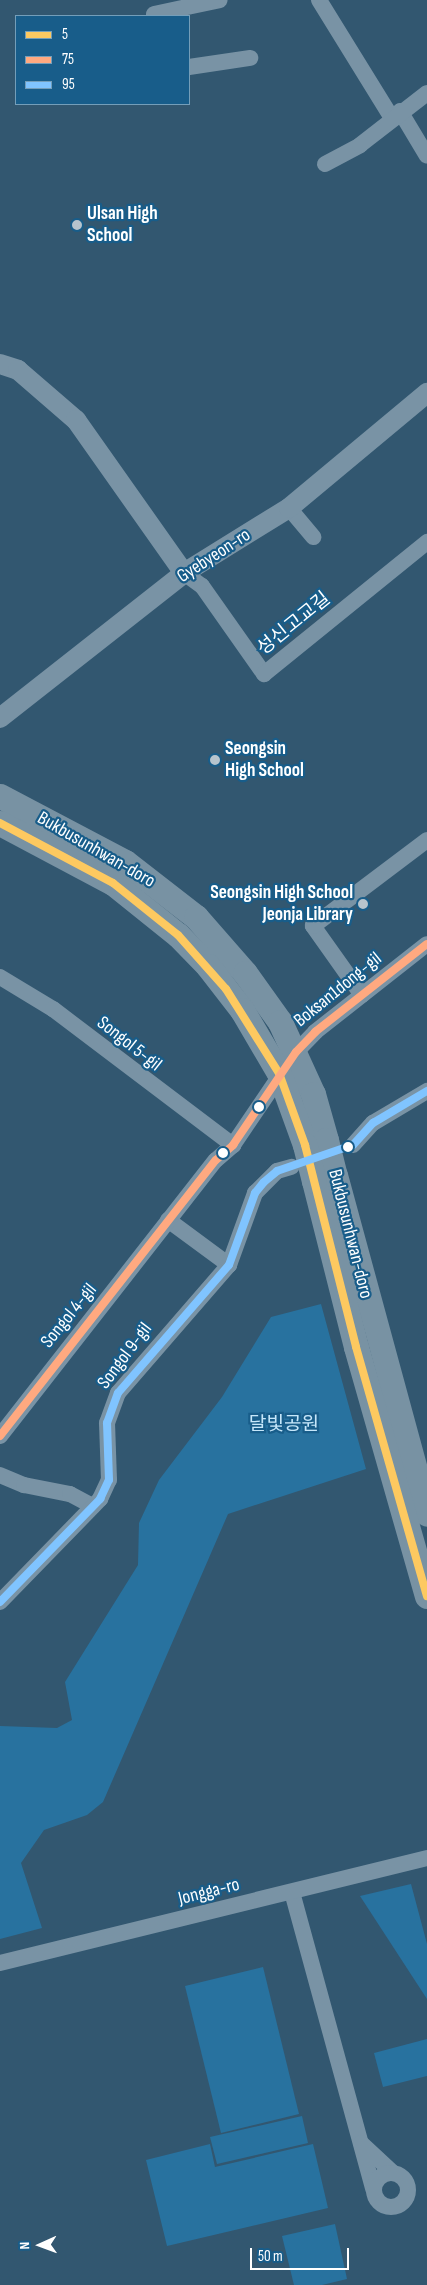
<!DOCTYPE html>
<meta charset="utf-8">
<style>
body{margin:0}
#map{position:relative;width:427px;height:2285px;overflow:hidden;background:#325770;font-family:"Sofia Sans Condensed","Noto Sans KR",sans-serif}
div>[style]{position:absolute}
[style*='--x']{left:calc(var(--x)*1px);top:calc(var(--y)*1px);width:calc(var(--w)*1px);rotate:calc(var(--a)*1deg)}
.green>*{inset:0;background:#28729f}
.minor>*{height:16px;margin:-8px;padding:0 8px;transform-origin:8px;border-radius:8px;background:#7993a5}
.minor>.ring{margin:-8px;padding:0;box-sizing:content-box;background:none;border:16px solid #7993a5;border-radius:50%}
.tertiary>*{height:20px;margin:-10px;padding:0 10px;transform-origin:10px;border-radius:10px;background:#7993a5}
.primary>*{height:25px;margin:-12.5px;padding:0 12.5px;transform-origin:12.5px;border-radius:12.5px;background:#7892a3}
.primary-bridge>*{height:25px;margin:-12.5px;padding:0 12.5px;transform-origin:12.5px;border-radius:12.5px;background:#7892a3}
.bus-1>*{height:8px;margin:-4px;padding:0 4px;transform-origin:4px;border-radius:4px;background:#fdc960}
.bus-2>*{height:8px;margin:-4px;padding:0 4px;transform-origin:4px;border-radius:4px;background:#ffa980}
.bus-3>*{height:8px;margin:-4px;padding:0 4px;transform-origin:4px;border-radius:4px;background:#80c4ff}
.dots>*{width:14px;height:14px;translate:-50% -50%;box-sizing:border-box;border:2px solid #185d8a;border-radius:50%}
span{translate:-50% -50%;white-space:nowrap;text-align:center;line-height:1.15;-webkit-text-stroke:4.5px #185d8a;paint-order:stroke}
.poi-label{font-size:19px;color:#fff;font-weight:700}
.left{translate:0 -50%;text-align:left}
.right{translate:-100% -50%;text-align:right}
.street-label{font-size:19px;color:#fff}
.park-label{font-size:19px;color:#c6e7fa}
.legend{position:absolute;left:15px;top:15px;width:175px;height:90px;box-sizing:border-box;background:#185d8a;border:1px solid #749eb9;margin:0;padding:6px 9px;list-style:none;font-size:15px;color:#fff}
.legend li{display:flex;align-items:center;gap:10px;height:25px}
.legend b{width:25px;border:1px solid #749eb9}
.north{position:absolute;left:15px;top:2220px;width:50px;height:50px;-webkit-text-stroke:4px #185d8a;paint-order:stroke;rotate:268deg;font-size:14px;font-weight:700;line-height:20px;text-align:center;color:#fff}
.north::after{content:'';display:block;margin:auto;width:18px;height:22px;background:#fff;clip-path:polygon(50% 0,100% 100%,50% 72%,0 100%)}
.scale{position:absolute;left:250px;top:2248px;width:99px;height:22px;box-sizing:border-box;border:2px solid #fff;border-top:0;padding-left:6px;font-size:15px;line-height:18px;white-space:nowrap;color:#fff;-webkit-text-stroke:4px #185d8a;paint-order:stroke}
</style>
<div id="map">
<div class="green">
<i style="clip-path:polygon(321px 1304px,366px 1469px,228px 1514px,103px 1802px,87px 1815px,44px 1830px,21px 1863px,42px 1928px,0 1939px,0 1726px,57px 1728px,72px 1720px,65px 1682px,138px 1565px,139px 1523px,159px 1480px,222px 1397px,271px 1317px)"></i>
<i style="clip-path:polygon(411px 1884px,427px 1944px,427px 1999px,360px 1896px)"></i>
<i style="clip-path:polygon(263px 1967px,299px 2114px,221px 2133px,185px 1986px)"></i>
<i style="clip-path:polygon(427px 2039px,427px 2076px,383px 2087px,374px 2053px)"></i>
<i style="clip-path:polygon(302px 2116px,308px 2143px,217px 2164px,210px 2137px)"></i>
<i style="clip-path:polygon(210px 2144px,215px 2167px,313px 2144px,328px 2208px,167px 2246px,146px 2160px)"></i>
<i style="clip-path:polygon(335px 2224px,347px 2279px,322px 2285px,294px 2285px,282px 2236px)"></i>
</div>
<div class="minor">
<i style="--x:319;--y:0;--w:139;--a:58.3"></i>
<i style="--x:154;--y:14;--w:67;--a:-12"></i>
<i style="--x:189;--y:67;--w:62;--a:-8.4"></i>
<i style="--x:400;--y:111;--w:52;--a:59"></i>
<i style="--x:325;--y:164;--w:40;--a:-28"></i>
<i style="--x:360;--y:145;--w:85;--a:-37.8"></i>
<i style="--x:289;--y:508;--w:38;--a:50"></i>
<i style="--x:184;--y:573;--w:22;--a:36"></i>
<i style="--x:202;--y:586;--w:108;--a:54.8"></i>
<i style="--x:264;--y:674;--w:210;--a:-39"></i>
<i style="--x:0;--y:977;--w:62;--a:31.1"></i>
<i style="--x:53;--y:1009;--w:226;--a:37.1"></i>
<i style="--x:362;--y:995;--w:85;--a:-125.4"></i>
<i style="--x:313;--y:926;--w:143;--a:-37"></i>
<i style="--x:353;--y:1145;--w:30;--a:-48"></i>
<i style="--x:373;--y:1123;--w:63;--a:-30.7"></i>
<i style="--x:168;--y:1220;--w:76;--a:36.4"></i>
<i style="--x:0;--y:1436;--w:350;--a:-52"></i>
<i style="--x:216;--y:1160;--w:23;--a:-41"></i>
<i style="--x:233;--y:1145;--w:112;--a:-55.9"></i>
<i style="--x:296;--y:1052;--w:28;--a:-46"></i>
<i style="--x:315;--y:1032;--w:142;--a:-38.2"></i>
<i style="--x:0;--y:1475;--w:26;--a:23"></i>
<i style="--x:24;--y:1485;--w:47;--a:11.1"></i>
<i style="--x:70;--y:1494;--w:26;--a:28"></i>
<i style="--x:0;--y:1602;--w:144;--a:-45.8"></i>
<i style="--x:100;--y:1499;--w:21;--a:-65"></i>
<i style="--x:109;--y:1480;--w:57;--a:-92"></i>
<i style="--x:107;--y:1423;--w:32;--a:-70"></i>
<i style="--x:118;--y:1393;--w:169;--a:-49.1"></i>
<i style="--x:229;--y:1265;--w:77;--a:-70.1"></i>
<i style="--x:255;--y:1193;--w:31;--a:-45"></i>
<i style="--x:277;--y:1171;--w:15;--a:-16"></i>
<i style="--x:292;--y:1892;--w:308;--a:74.7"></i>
<i style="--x:0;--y:1963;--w:440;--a:-13.8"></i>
<i style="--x:361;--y:2143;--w:42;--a:43.1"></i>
<i class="ring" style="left:374px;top:2173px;width:18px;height:18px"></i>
</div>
<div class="tertiary">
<i style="--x:0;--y:364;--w:19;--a:18"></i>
<i style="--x:18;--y:370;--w:77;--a:40.8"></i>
<i style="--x:76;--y:420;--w:187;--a:54.8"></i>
<i style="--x:0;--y:718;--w:234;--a:-38.2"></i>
<i style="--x:184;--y:573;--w:123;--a:-31.8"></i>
<i style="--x:289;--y:508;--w:180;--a:-39.8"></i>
</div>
<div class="primary">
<i style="--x:0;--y:796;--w:141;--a:27.8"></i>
<i style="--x:125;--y:862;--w:90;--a:37.8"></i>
<i style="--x:196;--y:917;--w:74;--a:48.8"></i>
<i style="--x:245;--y:973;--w:60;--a:54.5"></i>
<i style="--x:280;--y:1022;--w:79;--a:65.4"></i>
<i style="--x:313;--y:1094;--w:48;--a:74.2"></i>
<i style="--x:0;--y:823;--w:128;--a:28"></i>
<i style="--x:113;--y:883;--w:83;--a:38.7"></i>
<i style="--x:178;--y:935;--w:43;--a:45.9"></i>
<i style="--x:208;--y:966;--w:56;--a:52.3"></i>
<i style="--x:242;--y:1010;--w:73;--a:59.6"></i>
<i style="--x:279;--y:1073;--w:77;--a:70.1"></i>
<i style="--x:335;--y:1175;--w:351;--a:74.8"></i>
<i style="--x:314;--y:1181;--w:171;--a:75.8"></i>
<i style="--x:356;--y:1347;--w:259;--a:74.1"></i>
</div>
<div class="primary-bridge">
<i style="--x:326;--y:1140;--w:36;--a:76"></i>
<i style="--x:305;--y:1145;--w:37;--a:76"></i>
</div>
<div class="bus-1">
<i style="--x:0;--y:823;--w:128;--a:28"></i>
<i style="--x:113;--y:883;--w:83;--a:38.7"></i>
<i style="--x:178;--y:935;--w:72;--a:48.4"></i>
<i style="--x:226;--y:989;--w:99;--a:57.8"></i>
<i style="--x:279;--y:1073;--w:77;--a:70.1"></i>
<i style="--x:305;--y:1145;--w:208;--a:75.8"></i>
<i style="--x:356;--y:1347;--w:259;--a:74.1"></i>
</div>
<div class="bus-2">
<i style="--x:0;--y:1436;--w:350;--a:-52"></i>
<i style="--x:216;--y:1160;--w:23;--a:-41"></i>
<i style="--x:233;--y:1145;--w:112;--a:-55.9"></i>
<i style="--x:296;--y:1052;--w:28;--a:-46"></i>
<i style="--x:315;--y:1032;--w:142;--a:-38.2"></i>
</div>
<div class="bus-3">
<i style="--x:0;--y:1602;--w:144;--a:-45.8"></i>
<i style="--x:100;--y:1499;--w:21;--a:-65"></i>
<i style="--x:109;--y:1480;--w:57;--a:-92"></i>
<i style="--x:107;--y:1423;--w:32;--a:-70"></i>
<i style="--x:118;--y:1393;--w:169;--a:-49.1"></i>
<i style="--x:229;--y:1265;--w:77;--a:-70.1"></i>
<i style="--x:255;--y:1193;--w:14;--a:-51"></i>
<i style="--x:264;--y:1182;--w:17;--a:-40"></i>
<i style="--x:277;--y:1171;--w:80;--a:-18.9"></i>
<i style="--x:353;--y:1145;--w:30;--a:-48"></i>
<i style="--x:373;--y:1123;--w:63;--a:-30.7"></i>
</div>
<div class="dots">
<i style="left:77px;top:225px;background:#b7c4cd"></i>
<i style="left:215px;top:760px;background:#b7c4cd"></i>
<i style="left:363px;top:904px;background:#b7c4cd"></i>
<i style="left:259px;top:1107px;background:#fff"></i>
<i style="left:348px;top:1147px;background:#fff"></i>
<i style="left:223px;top:1153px;background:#fff"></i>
</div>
<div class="poi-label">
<span class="left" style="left:87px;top:225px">Ulsan High<br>School</span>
<span class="left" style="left:225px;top:760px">Seongsin<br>High School</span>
<span class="right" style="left:353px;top:904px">Seongsin High School<br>Jeonja Library</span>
</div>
<div class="street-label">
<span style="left:214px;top:556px;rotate:-33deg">Gyebyeon-ro</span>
<span style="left:294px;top:624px;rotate:-39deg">성신고교길</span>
<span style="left:96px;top:850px;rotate:30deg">Bukbusunhwan-doro</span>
<span style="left:338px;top:990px;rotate:-39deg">Boksan1dong-gil</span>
<span style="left:129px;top:1044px;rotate:38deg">Songol 5-gil</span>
<span style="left:350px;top:1234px;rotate:76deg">Bukbusunhwan-doro</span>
<span style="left:69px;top:1316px;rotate:-51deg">Songol 4-gil</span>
<span style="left:125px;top:1356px;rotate:-53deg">Songol 9-gil</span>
<span style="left:209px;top:1892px;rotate:-14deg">Jongga-ro</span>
</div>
<div class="park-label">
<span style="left:284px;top:1425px">달빛공원</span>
</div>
<ul class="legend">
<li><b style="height:6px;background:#fdc960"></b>5</li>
<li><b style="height:6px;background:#ffa980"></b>75</li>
<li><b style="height:6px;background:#80c4ff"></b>95</li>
</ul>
<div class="north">N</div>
<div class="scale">50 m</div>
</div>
